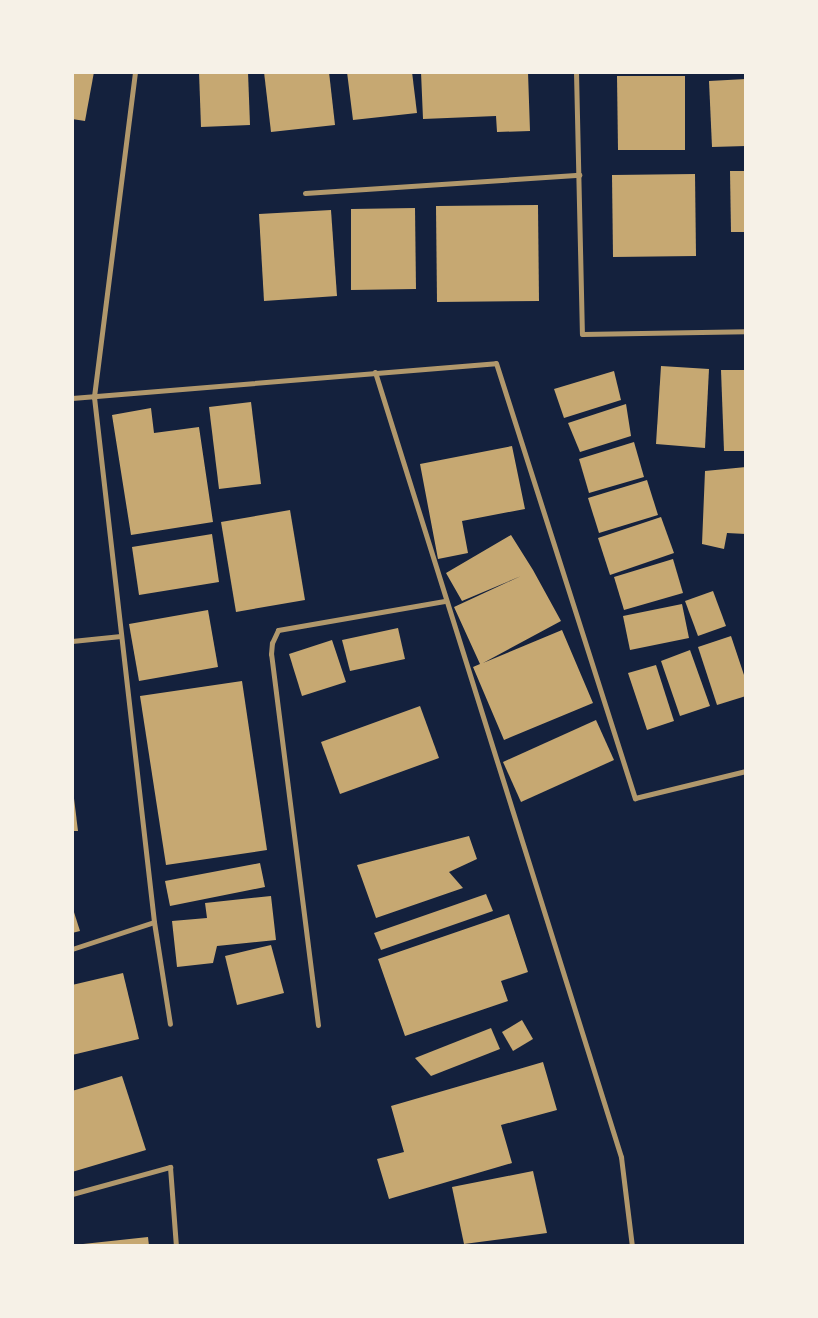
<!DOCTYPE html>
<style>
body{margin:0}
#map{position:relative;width:818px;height:1318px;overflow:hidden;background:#14213d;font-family:Commissioner,sans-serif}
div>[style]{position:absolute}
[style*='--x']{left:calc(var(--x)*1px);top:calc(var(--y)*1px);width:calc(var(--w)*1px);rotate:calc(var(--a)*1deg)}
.building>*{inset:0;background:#c6a872}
.minor>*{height:5px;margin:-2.5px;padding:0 2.5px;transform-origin:2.5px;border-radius:2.5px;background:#b1986c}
span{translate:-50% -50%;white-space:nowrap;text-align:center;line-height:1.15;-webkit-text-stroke:5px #f6f1e7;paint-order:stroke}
.frame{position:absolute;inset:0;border:74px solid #f6f1e7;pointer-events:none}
</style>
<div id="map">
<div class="building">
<i style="clip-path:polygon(72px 72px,94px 72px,85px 121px,72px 119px)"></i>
<i style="clip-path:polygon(199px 72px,248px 72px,250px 125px,201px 127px)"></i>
<i style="clip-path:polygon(264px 72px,329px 72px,335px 125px,271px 132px)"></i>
<i style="clip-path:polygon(347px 72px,412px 72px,417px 113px,353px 120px)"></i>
<i style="clip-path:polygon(421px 72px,528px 72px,530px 131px,497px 132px,496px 116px,423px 119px)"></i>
<i style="clip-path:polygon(617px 76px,685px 76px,685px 150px,618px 150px)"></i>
<i style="clip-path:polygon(746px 79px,746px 146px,712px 147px,709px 81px)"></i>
<i style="clip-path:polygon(730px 171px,746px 171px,746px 232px,731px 232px)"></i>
<i style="clip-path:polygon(695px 174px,696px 256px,613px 257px,612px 175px)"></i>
<i style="clip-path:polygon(538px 205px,539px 301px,437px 302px,436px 206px)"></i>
<i style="clip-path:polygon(415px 208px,416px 289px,351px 290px,351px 209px)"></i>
<i style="clip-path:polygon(331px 210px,337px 296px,264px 301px,259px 214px)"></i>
<i style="clip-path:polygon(661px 366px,709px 369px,705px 448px,656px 444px)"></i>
<i style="clip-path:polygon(721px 370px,746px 370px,746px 451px,724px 451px)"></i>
<i style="clip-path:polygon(614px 371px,621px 400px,564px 418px,554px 389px)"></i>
<i style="clip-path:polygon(251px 402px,261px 484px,219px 489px,209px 407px)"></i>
<i style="clip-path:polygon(626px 404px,631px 436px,580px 452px,568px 423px)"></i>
<i style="clip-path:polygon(151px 408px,154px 433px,199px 427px,213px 522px,131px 535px,112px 415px)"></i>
<i style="clip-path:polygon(634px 442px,644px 477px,589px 493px,579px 459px)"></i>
<i style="clip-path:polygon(512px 446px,525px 509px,462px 521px,468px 553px,438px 559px,420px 464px)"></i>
<i style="clip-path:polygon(746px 467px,746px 534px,727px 533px,724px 549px,702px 544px,705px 471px)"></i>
<i style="clip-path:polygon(647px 480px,658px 515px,599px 533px,588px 498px)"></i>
<i style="clip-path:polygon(290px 510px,305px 600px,236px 612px,221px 522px)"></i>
<i style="clip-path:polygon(661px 517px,674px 553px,610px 575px,598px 538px)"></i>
<i style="clip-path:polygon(212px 534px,219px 582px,139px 595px,132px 547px)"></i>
<i style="clip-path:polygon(511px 535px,533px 570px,561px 621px,483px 663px,562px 630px,593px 703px,504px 740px,473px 667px,480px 664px,454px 607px,521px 576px,462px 601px,446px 573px)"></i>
<i style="clip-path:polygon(673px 559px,683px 593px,624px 610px,614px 577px)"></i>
<i style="clip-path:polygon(713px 591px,726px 626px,698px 636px,685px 601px)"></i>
<i style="clip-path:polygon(682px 604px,689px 638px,630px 650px,623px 616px)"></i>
<i style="clip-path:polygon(208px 610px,218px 667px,139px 681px,129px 624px)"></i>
<i style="clip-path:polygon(398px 628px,405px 659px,350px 671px,342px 640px)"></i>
<i style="clip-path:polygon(731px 636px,746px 681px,746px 696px,717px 705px,698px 647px)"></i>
<i style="clip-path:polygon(332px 640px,346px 682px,302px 696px,289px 654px)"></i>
<i style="clip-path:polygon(690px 650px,710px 706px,680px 716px,661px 661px)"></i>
<i style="clip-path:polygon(656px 665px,674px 721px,647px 730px,628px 673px)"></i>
<i style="clip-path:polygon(242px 681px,267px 850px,166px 865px,140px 696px)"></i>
<i style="clip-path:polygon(420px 706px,439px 758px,340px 794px,321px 742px)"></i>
<i style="clip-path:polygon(596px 720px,614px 760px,521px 802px,503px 762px)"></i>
<i style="clip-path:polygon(72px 782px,78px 831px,72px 831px)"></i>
<i style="clip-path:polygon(469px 836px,477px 859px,449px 872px,463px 888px,376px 918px,357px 865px)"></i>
<i style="clip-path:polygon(260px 863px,265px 887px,170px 906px,165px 881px)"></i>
<i style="clip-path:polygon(486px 894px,493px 911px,381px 950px,374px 933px)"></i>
<i style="clip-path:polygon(271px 896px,276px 940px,217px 946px,213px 963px,177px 967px,172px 921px,207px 918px,205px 903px)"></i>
<i style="clip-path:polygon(72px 906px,80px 931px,72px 933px)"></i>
<i style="clip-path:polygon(509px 914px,528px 972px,501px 981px,508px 1001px,405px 1036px,378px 959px)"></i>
<i style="clip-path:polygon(271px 945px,284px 993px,237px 1005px,225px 956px)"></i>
<i style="clip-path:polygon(123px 973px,139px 1039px,72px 1055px,72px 985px)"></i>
<i style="clip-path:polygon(522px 1020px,533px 1039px,513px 1051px,502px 1032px)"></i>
<i style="clip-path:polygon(491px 1028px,500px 1049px,431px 1076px,415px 1058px)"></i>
<i style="clip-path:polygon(543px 1062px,557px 1110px,501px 1125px,512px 1163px,389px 1199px,377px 1159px,404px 1152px,391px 1106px)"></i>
<i style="clip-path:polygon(122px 1076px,146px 1150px,72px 1172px,72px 1091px)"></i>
<i style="clip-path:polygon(533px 1171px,547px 1233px,464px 1244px,452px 1187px)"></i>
<i style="clip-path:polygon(148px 1237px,149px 1246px,83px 1246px,83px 1244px)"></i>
</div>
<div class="minor">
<i style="--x:135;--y:72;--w:328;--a:97.2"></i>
<i style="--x:94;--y:397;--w:528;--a:83.48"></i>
<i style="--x:154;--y:922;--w:103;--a:81.1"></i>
<i style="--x:576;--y:72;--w:262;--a:88.7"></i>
<i style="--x:582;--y:334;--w:164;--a:-1"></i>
<i style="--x:305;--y:193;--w:275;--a:-3.8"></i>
<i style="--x:375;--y:372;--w:823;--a:72.6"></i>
<i style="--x:621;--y:1157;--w:90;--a:83"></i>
<i style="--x:72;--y:398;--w:425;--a:-4.7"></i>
<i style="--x:496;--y:363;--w:457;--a:72.3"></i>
<i style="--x:635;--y:798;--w:114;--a:-13.7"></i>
<i style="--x:72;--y:641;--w:49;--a:-5.8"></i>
<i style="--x:72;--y:949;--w:86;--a:-18.2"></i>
<i style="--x:318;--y:1025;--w:374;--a:-97.2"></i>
<i style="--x:271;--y:654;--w:11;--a:-85"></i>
<i style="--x:272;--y:643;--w:14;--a:-65"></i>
<i style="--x:278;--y:630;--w:169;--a:-9.9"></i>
<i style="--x:72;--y:1194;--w:102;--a:-15.4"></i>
<i style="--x:170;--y:1167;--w:79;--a:85.7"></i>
</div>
<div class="frame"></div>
</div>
